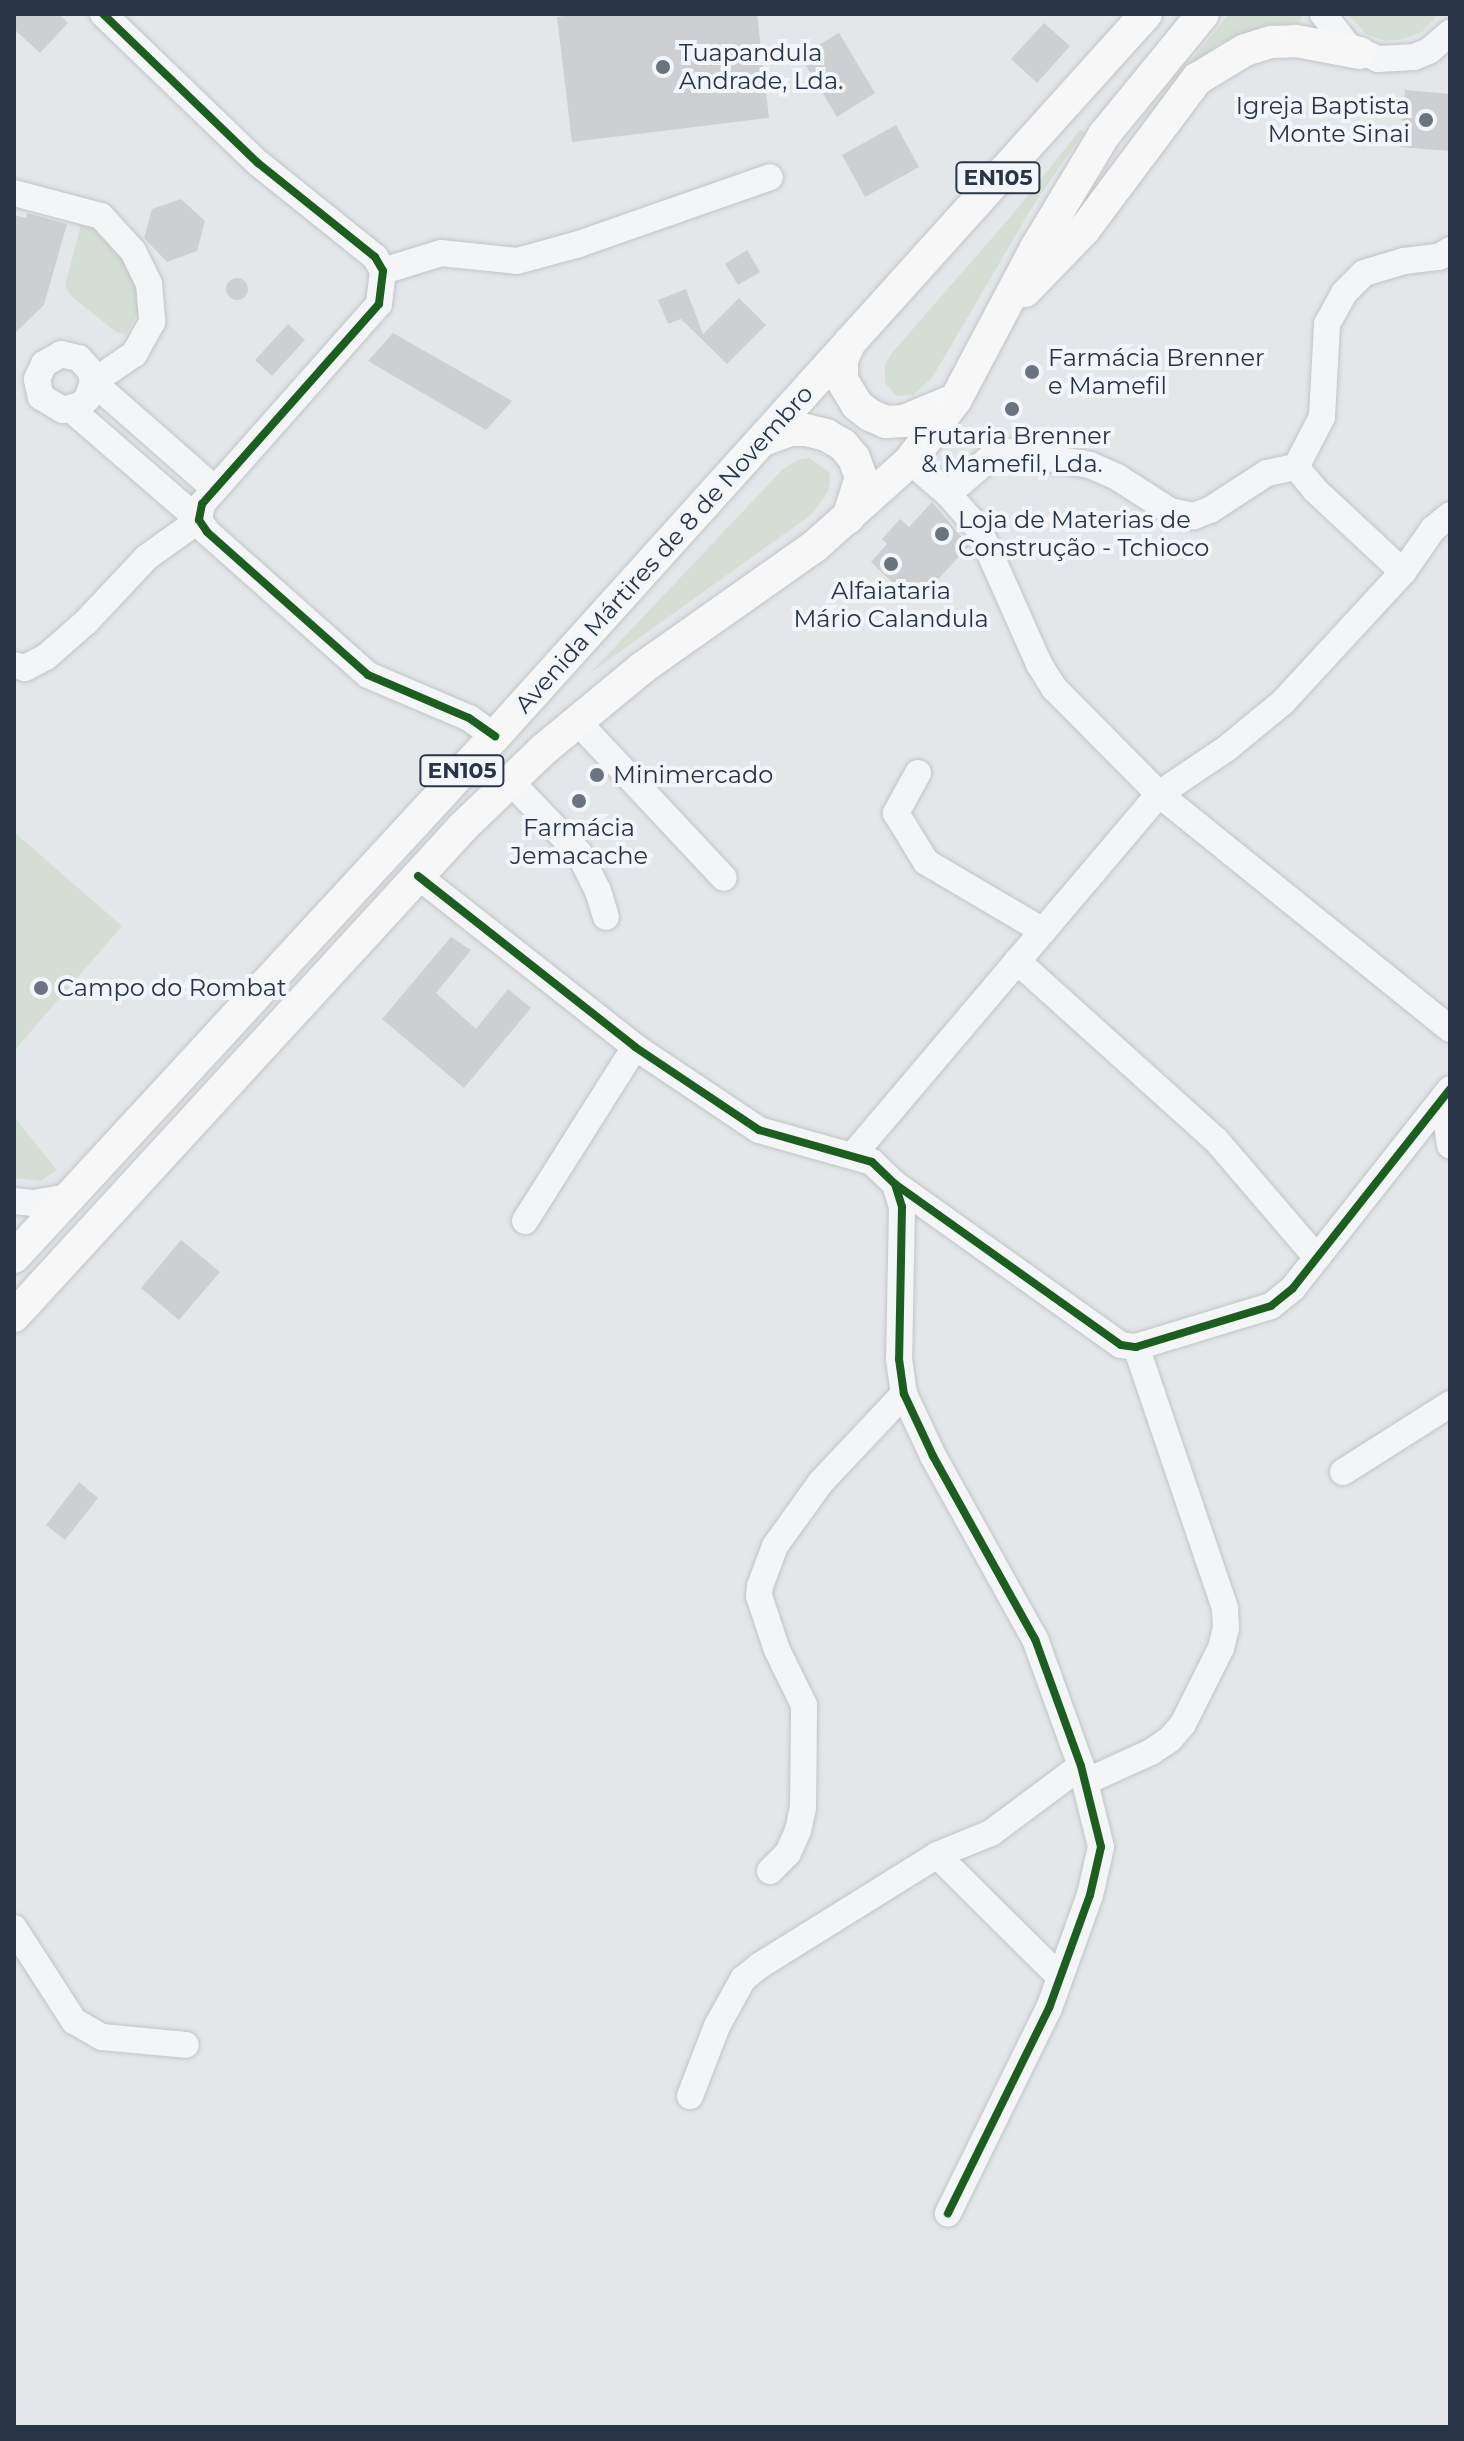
<!DOCTYPE html>
<meta charset="utf-8">
<style>
body{margin:0}
#map{position:relative;width:1464px;height:2441px;overflow:hidden;background:#e4e7ea;font-family:Montserrat,sans-serif}
div>[style]{position:absolute}
[style*='--x']{left:calc(var(--x)*1px);top:calc(var(--y)*1px);width:calc(var(--w)*1px);rotate:calc(var(--a)*1deg)}
.green>*{inset:0;background:#d5ded4}
.building>*{inset:0;background:#cdcfd2}
.round{border-radius:50%}
.roads{filter:drop-shadow(0 0 2px #c2c5c8) drop-shadow(0 0 2px #c2c5c8)}
.minor>*{height:26px;margin:-13px;padding:0 13px;transform-origin:13px;border-radius:13px;background:#f3f5f6}
.major>*{height:32px;margin:-16px;padding:0 16px;transform-origin:16px;border-radius:16px;background:#f7f7f8}
.cycleway>*{height:8px;margin:-4px;padding:0 4px;transform-origin:4px;border-radius:4px;background:#1b5e20}
.dots>*{width:22px;height:22px;translate:-50% -50%;box-sizing:border-box;border:4px solid #f2f5f9;border-radius:50%}
span{translate:-50% -50%;white-space:nowrap;text-align:center;line-height:1.15;-webkit-text-stroke:8px #f2f5f9;paint-order:stroke}
.shield-label span{padding:2px 6px;background:#f2f5f9;border:2px solid;border-radius:6px;-webkit-text-stroke-width:0}
.shield-label{font-size:22px;color:#283546;font-weight:700}
.poi-label{font-size:24px;color:#283546}
.left{translate:0 -50%;text-align:left}
.right{translate:-100% -50%;text-align:right}
.street-label{font-size:24px;color:#283546}
.frame{position:absolute;inset:0;border:16px solid #283546;pointer-events:none}
</style>
<div id="map">
<div class="green">
<i style="clip-path:polygon(1229px 14px,1303px 14px,1299px 24px,1266px 25px,1218px 44px,1199px 61px,1110px 170px,1159px 100px)"></i>
<i style="clip-path:polygon(1347px 14px,1439px 14px,1422px 32px,1404px 39px,1386px 41px,1367px 35px)"></i>
<i style="clip-path:polygon(1080px 130px,1084px 132px,1036px 201px,932px 378px,913px 395px,896px 396px,885px 383px,885px 365px,891px 354px,1012px 215px)"></i>
<i style="clip-path:polygon(81px 224px,106px 235px,122px 255px,137px 289px,138px 312px,126px 335px,116px 332px,71px 296px,65px 286px)"></i>
<i style="clip-path:polygon(809px 458px,829px 472px,830px 481px,828px 492px,811px 515px,590px 673px,782px 470px,797px 460px)"></i>
<i style="clip-path:polygon(14px 832px,122px 926px,14px 1051px)"></i>
<i style="clip-path:polygon(14px 1117px,57px 1170px,41px 1181px,14px 1178px)"></i>
</div>
<div class="building">
<i style="clip-path:polygon(14px 14px,59px 14px,68px 23px,40px 53px,14px 29px)"></i>
<i style="clip-path:polygon(579px 14px,757px 14px,769px 118px,572px 142px,557px 17px)"></i>
<i style="clip-path:polygon(1044px 23px,1070px 46px,1037px 83px,1011px 59px)"></i>
<i style="clip-path:polygon(839px 33px,875px 93px,837px 117px,800px 56px)"></i>
<i style="clip-path:polygon(1405px 90px,1450px 94px,1450px 151px,1400px 147px)"></i>
<i style="clip-path:polygon(896px 125px,919px 167px,865px 197px,842px 155px)"></i>
<i style="clip-path:polygon(181px 199px,205px 221px,197px 251px,167px 262px,144px 238px,152px 209px)"></i>
<i style="clip-path:polygon(27px 213px,67px 224px,44px 305px,14px 334px,14px 215px,26px 218px)"></i>
<i style="clip-path:polygon(747px 250px,760px 272px,738px 285px,725px 264px)"></i>
<i class="round" style="left:226px;top:278px;width:22px;height:22px"></i>
<i style="clip-path:polygon(686px 289px,703px 334px,739px 298px,766px 325px,727px 364px,681px 319px,668px 324px,658px 300px)"></i>
<i style="clip-path:polygon(288px 324px,305px 340px,272px 376px,255px 360px)"></i>
<i style="clip-path:polygon(393px 333px,512px 401px,486px 430px,368px 361px)"></i>
<i style="clip-path:polygon(932px 502px,969px 546px,915px 604px,871px 562px,887px 544px,882px 539px,900px 519px,909px 527px)"></i>
<i style="clip-path:polygon(451px 937px,471px 950px,436px 993px,476px 1029px,508px 989px,531px 1008px,464px 1088px,382px 1019px)"></i>
<i style="clip-path:polygon(181px 1240px,220px 1272px,179px 1320px,141px 1288px)"></i>
<i style="clip-path:polygon(79px 1482px,98px 1498px,65px 1540px,46px 1525px)"></i>
</div>
<div class="roads">
<div class="minor">
<i style="--x:103;--y:14;--w:215;--a:43.9"></i>
<i style="--x:258;--y:163;--w:150;--a:38.8"></i>
<i style="--x:375;--y:257;--w:16;--a:60"></i>
<i style="--x:383;--y:271;--w:33;--a:97"></i>
<i style="--x:379;--y:304;--w:267;--a:131.5"></i>
<i style="--x:202;--y:504;--w:16;--a:101"></i>
<i style="--x:199;--y:520;--w:14;--a:56"></i>
<i style="--x:207;--y:532;--w:215;--a:41.6"></i>
<i style="--x:368;--y:675;--w:110;--a:23.1"></i>
<i style="--x:469;--y:718;--w:32;--a:35"></i>
<i style="--x:1323;--y:14;--w:41;--a:52"></i>
<i style="--x:1348;--y:46;--w:33;--a:23"></i>
<i style="--x:1378;--y:59;--w:36;--a:-3"></i>
<i style="--x:1414;--y:57;--w:16;--a:-22"></i>
<i style="--x:1429;--y:51;--w:28;--a:-41"></i>
<i style="--x:14;--y:193;--w:90;--a:14.8"></i>
<i style="--x:101;--y:216;--w:47;--a:47.6"></i>
<i style="--x:133;--y:251;--w:37;--a:64"></i>
<i style="--x:149;--y:284;--w:38;--a:85"></i>
<i style="--x:152;--y:322;--w:37;--a:119"></i>
<i style="--x:134;--y:354;--w:50;--a:145.7"></i>
<i style="--x:93;--y:382;--w:18;--a:109"></i>
<i style="--x:87;--y:399;--w:9;--a:139"></i>
<i style="--x:80;--y:405;--w:18;--a:164"></i>
<i style="--x:63;--y:410;--w:26;--a:-149"></i>
<i style="--x:41;--y:397;--w:18;--a:-103"></i>
<i style="--x:37;--y:379;--w:17;--a:-65"></i>
<i style="--x:44;--y:364;--w:20;--a:-30"></i>
<i style="--x:61;--y:354;--w:18;--a:13"></i>
<i style="--x:79;--y:358;--w:18;--a:49"></i>
<i style="--x:91;--y:372;--w:10;--a:79"></i>
<i style="--x:93;--y:382;--w:162;--a:41.3"></i>
<i style="--x:383;--y:271;--w:61;--a:-17.2"></i>
<i style="--x:441;--y:253;--w:76;--a:6"></i>
<i style="--x:517;--y:261;--w:64;--a:-15.3"></i>
<i style="--x:579;--y:244;--w:202;--a:-19.3"></i>
<i style="--x:910;--y:461;--w:50;--a:41"></i>
<i style="--x:948;--y:494;--w:47;--a:48.5"></i>
<i style="--x:979;--y:529;--w:148;--a:66"></i>
<i style="--x:1039;--y:664;--w:28;--a:58"></i>
<i style="--x:1054;--y:688;--w:149;--a:45.3"></i>
<i style="--x:1159;--y:794;--w:374;--a:38.9"></i>
<i style="--x:1296;--y:467;--w:30;--a:50"></i>
<i style="--x:1315;--y:490;--w:120;--a:43"></i>
<i style="--x:948;--y:494;--w:57;--a:-40.7"></i>
<i style="--x:991;--y:457;--w:21;--a:-14"></i>
<i style="--x:1011;--y:452;--w:80;--a:9.3"></i>
<i style="--x:1090;--y:465;--w:30;--a:24"></i>
<i style="--x:1117;--y:477;--w:63;--a:32.7"></i>
<i style="--x:1170;--y:511;--w:25;--a:12"></i>
<i style="--x:1194;--y:516;--w:17;--a:-21"></i>
<i style="--x:1210;--y:510;--w:68;--a:-33"></i>
<i style="--x:1267;--y:473;--w:30;--a:-12"></i>
<i style="--x:1296;--y:467;--w:56;--a:-62.5"></i>
<i style="--x:1322;--y:417;--w:93;--a:-86.9"></i>
<i style="--x:1327;--y:324;--w:35;--a:-61"></i>
<i style="--x:1344;--y:293;--w:28;--a:-45"></i>
<i style="--x:1364;--y:273;--w:42;--a:-16.7"></i>
<i style="--x:1404;--y:261;--w:35;--a:-7"></i>
<i style="--x:1439;--y:257;--w:13;--a:-32"></i>
<i style="--x:14;--y:665;--w:11;--a:15"></i>
<i style="--x:25;--y:668;--w:24;--a:-28"></i>
<i style="--x:46;--y:657;--w:53;--a:-41.2"></i>
<i style="--x:86;--y:622;--w:89;--a:-46.8"></i>
<i style="--x:147;--y:557;--w:64;--a:-35.4"></i>
<i style="--x:199;--y:520;--w:169;--a:-139.1"></i>
<i style="--x:576;--y:720;--w:216;--a:46.9"></i>
<i style="--x:918;--y:773;--w:46;--a:118.8"></i>
<i style="--x:896;--y:813;--w:57;--a:58.5"></i>
<i style="--x:926;--y:862;--w:136;--a:30.5"></i>
<i style="--x:510;--y:781;--w:100;--a:46.2"></i>
<i style="--x:579;--y:853;--w:42;--a:63.4"></i>
<i style="--x:598;--y:891;--w:27;--a:73"></i>
<i style="--x:418;--y:876;--w:276;--a:38.2"></i>
<i style="--x:635;--y:1047;--w:149;--a:33.8"></i>
<i style="--x:759;--y:1130;--w:117;--a:15.8"></i>
<i style="--x:872;--y:1162;--w:32;--a:44"></i>
<i style="--x:895;--y:1184;--w:277;--a:35.5"></i>
<i style="--x:1121;--y:1345;--w:15;--a:8"></i>
<i style="--x:1136;--y:1347;--w:141;--a:-16.9"></i>
<i style="--x:1271;--y:1306;--w:28;--a:-39"></i>
<i style="--x:1293;--y:1288;--w:253;--a:-51.7"></i>
<i style="--x:1017;--y:961;--w:268;--a:42"></i>
<i style="--x:1216;--y:1140;--w:155;--a:49.4"></i>
<i style="--x:1443;--y:1098;--w:48;--a:81.5"></i>
<i style="--x:853;--y:1155;--w:473;--a:-49.7"></i>
<i style="--x:1159;--y:794;--w:81;--a:-33.9"></i>
<i style="--x:1226;--y:749;--w:74;--a:-39.5"></i>
<i style="--x:1283;--y:702;--w:177;--a:-47.3"></i>
<i style="--x:1403;--y:572;--w:52;--a:-55.1"></i>
<i style="--x:1433;--y:529;--w:22;--a:-39"></i>
<i style="--x:895;--y:1184;--w:24;--a:73"></i>
<i style="--x:902;--y:1207;--w:152;--a:91.1"></i>
<i style="--x:899;--y:1359;--w:35;--a:82"></i>
<i style="--x:904;--y:1394;--w:68;--a:64.9"></i>
<i style="--x:933;--y:1456;--w:210;--a:60.9"></i>
<i style="--x:1035;--y:1639;--w:135;--a:70.1"></i>
<i style="--x:1081;--y:1766;--w:83;--a:76.1"></i>
<i style="--x:1101;--y:1847;--w:49;--a:102.9"></i>
<i style="--x:1090;--y:1895;--w:120;--a:109.9"></i>
<i style="--x:1049;--y:2008;--w:229;--a:116.2"></i>
<i style="--x:14;--y:1201;--w:20;--a:6"></i>
<i style="--x:34;--y:1203;--w:35;--a:-10"></i>
<i style="--x:525;--y:1221;--w:206;--a:-57.7"></i>
<i style="--x:1343;--y:1472;--w:127;--a:-32.4"></i>
<i style="--x:1085;--y:1782;--w:72;--a:-24.4"></i>
<i style="--x:1151;--y:1752;--w:23;--a:-34"></i>
<i style="--x:1170;--y:1739;--w:20;--a:-49"></i>
<i style="--x:1183;--y:1724;--w:85;--a:-63.4"></i>
<i style="--x:1221;--y:1648;--w:21;--a:-76"></i>
<i style="--x:1226;--y:1628;--w:20;--a:-93"></i>
<i style="--x:1225;--y:1608;--w:276;--a:-108.8"></i>
<i style="--x:937;--y:1855;--w:173;--a:44.8"></i>
<i style="--x:770;--y:1871;--w:25;--a:-45"></i>
<i style="--x:788;--y:1853;--w:24;--a:-66"></i>
<i style="--x:798;--y:1831;--w:24;--a:-78"></i>
<i style="--x:803;--y:1808;--w:103;--a:-89.4"></i>
<i style="--x:804;--y:1705;--w:61;--a:-116.1"></i>
<i style="--x:777;--y:1650;--w:57;--a:-108.4"></i>
<i style="--x:759;--y:1596;--w:10;--a:-84"></i>
<i style="--x:760;--y:1586;--w:43;--a:-69.4"></i>
<i style="--x:775;--y:1546;--w:79;--a:-54.3"></i>
<i style="--x:821;--y:1482;--w:121;--a:-46.7"></i>
<i style="--x:14;--y:1928;--w:111;--a:57.2"></i>
<i style="--x:74;--y:2021;--w:32;--a:30"></i>
<i style="--x:102;--y:2037;--w:84;--a:5.4"></i>
<i style="--x:690;--y:2096;--w:75;--a:-68.9"></i>
<i style="--x:717;--y:2026;--w:54;--a:-61"></i>
<i style="--x:743;--y:1979;--w:21;--a:-39"></i>
<i style="--x:759;--y:1966;--w:210;--a:-31.9"></i>
<i style="--x:937;--y:1855;--w:58;--a:-22.2"></i>
<i style="--x:991;--y:1833;--w:112;--a:-36.7"></i>
</div>
<div class="major">
<i style="--x:1025;--y:291;--w:85;--a:-46"></i>
<i style="--x:1084;--y:230;--w:189;--a:-53.2"></i>
<i style="--x:1197;--y:79;--w:56;--a:-31.1"></i>
<i style="--x:1245;--y:50;--w:28;--a:-17"></i>
<i style="--x:1272;--y:42;--w:24;--a:-2"></i>
<i style="--x:1296;--y:41;--w:65;--a:10.6"></i>
<i style="--x:850;--y:342;--w:20;--a:114"></i>
<i style="--x:842;--y:360;--w:20;--a:90"></i>
<i style="--x:842;--y:380;--w:29;--a:59"></i>
<i style="--x:857;--y:405;--w:16;--a:38"></i>
<i style="--x:870;--y:415;--w:17;--a:24"></i>
<i style="--x:886;--y:422;--w:18;--a:-3"></i>
<i style="--x:904;--y:421;--w:52;--a:-22.6"></i>
<i style="--x:763;--y:440;--w:29;--a:-20"></i>
<i style="--x:790;--y:430;--w:16;--a:0"></i>
<i style="--x:806;--y:430;--w:21;--a:14"></i>
<i style="--x:826;--y:435;--w:20;--a:30"></i>
<i style="--x:843;--y:445;--w:17;--a:50"></i>
<i style="--x:854;--y:458;--w:20;--a:70"></i>
<i style="--x:861;--y:477;--w:43;--a:107.6"></i>
<i style="--x:14;--y:1257;--w:709;--a:-47.29"></i>
<i style="--x:495;--y:736;--w:972;--a:-47.96"></i>
<i style="--x:14;--y:1316;--w:664;--a:-47.44"></i>
<i style="--x:463;--y:827;--w:111;--a:-43.9"></i>
<i style="--x:543;--y:750;--w:129;--a:-39.6"></i>
<i style="--x:642;--y:668;--w:212;--a:-35.2"></i>
<i style="--x:815;--y:546;--w:127;--a:-41.8"></i>
<i style="--x:910;--y:461;--w:77;--a:-53.4"></i>
<i style="--x:956;--y:399;--w:171;--a:-62.1"></i>
<i style="--x:1036;--y:248;--w:132;--a:-59"></i>
<i style="--x:1104;--y:135;--w:156;--a:-50.7"></i>
</div>
</div>
<div class="cycleway">
<i style="--x:103;--y:14;--w:215;--a:43.9"></i>
<i style="--x:258;--y:163;--w:150;--a:38.8"></i>
<i style="--x:375;--y:257;--w:16;--a:60"></i>
<i style="--x:383;--y:271;--w:33;--a:97"></i>
<i style="--x:379;--y:304;--w:267;--a:131.5"></i>
<i style="--x:202;--y:504;--w:16;--a:101"></i>
<i style="--x:199;--y:520;--w:14;--a:56"></i>
<i style="--x:207;--y:532;--w:215;--a:41.6"></i>
<i style="--x:368;--y:675;--w:110;--a:23.1"></i>
<i style="--x:469;--y:718;--w:32;--a:35"></i>
<i style="--x:418;--y:876;--w:276;--a:38.2"></i>
<i style="--x:635;--y:1047;--w:149;--a:33.8"></i>
<i style="--x:759;--y:1130;--w:117;--a:15.8"></i>
<i style="--x:872;--y:1162;--w:32;--a:44"></i>
<i style="--x:895;--y:1184;--w:277;--a:35.5"></i>
<i style="--x:1121;--y:1345;--w:15;--a:8"></i>
<i style="--x:1136;--y:1347;--w:141;--a:-16.9"></i>
<i style="--x:1271;--y:1306;--w:28;--a:-39"></i>
<i style="--x:1293;--y:1288;--w:253;--a:-51.7"></i>
<i style="--x:895;--y:1184;--w:24;--a:73"></i>
<i style="--x:902;--y:1207;--w:152;--a:91.1"></i>
<i style="--x:899;--y:1359;--w:35;--a:82"></i>
<i style="--x:904;--y:1394;--w:68;--a:64.9"></i>
<i style="--x:933;--y:1456;--w:210;--a:60.9"></i>
<i style="--x:1035;--y:1639;--w:135;--a:70.1"></i>
<i style="--x:1081;--y:1766;--w:83;--a:76.1"></i>
<i style="--x:1101;--y:1847;--w:49;--a:102.9"></i>
<i style="--x:1090;--y:1895;--w:120;--a:109.9"></i>
<i style="--x:1049;--y:2008;--w:229;--a:116.2"></i>
</div>
<div class="dots">
<i style="left:663px;top:67px;background:#6a737f"></i>
<i style="left:1426px;top:120px;background:#6a737f"></i>
<i style="left:1032px;top:372px;background:#6a737f"></i>
<i style="left:1012px;top:409px;background:#6a737f"></i>
<i style="left:942px;top:534px;background:#6a737f"></i>
<i style="left:891px;top:564px;background:#6a737f"></i>
<i style="left:597px;top:775px;background:#6a737f"></i>
<i style="left:579px;top:801px;background:#6a737f"></i>
<i style="left:41px;top:988px;background:#6a737f"></i>
</div>
<div class="shield-label">
<span style="left:998px;top:178px">EN105</span>
<span style="left:462px;top:771px">EN105</span>
</div>
<div class="poi-label">
<span class="left" style="left:679px;top:67px">Tuapandula<br>Andrade, Lda.</span>
<span class="right" style="left:1410px;top:120px">Igreja Baptista<br>Monte Sinai</span>
<span class="left" style="left:1048px;top:372px">Farmácia Brenner<br>e Mamefil</span>
<span style="left:1012px;top:450px">Frutaria Brenner<br>&amp; Mamefil, Lda.</span>
<span class="left" style="left:958px;top:534px">Loja de Materias de<br>Construção - Tchioco</span>
<span style="left:891px;top:605px">Alfaiataria<br>Mário Calandula</span>
<span class="left" style="left:613px;top:775px">Minimercado</span>
<span style="left:579px;top:842px">Farmácia<br>Jemacache</span>
<span class="left" style="left:57px;top:988px">Campo do Rombat</span>
</div>
<div class="street-label">
<span style="left:664px;top:549px;rotate:-48deg">Avenida Mártires de 8 de Novembro</span>
</div>
<div class="frame"></div>
</div>
